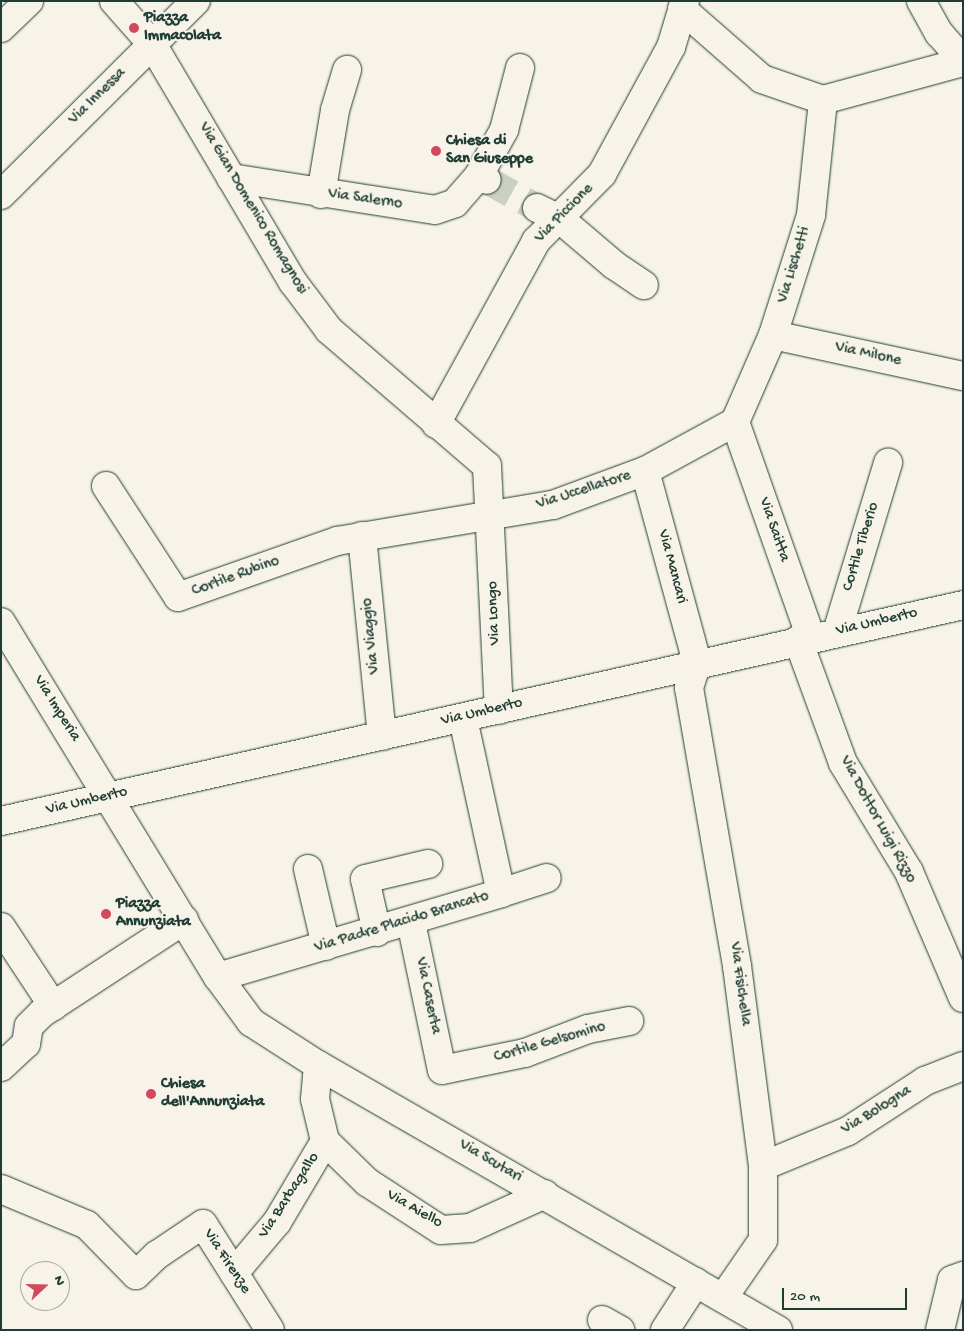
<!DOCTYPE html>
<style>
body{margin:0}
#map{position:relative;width:964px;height:1331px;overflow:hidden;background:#f7f3e8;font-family:"Gochi Hand",sans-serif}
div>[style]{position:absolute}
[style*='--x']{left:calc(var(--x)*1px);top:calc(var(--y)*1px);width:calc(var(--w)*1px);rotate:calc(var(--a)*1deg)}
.minor-tunnel>*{height:28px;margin-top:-14px;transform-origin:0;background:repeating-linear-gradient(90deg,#cccfc4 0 28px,transparent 0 42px)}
.roads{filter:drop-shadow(0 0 1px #1f3d34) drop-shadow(0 0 1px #1f3d34)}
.minor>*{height:28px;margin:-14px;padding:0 14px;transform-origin:14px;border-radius:14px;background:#f7f3e8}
.dots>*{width:14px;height:14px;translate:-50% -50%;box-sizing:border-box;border:2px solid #f7f3e8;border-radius:50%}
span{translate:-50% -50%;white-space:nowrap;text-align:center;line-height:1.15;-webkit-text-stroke:4px #f7f3e8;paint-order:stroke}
.poi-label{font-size:16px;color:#1f3d34;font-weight:700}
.left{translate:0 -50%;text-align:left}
.street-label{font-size:16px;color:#1f3d34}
.frame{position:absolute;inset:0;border:2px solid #1f3d34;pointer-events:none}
.north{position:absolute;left:20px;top:1261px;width:50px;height:50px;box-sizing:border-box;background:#f7f3e8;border:1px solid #a1aaa0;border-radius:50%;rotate:69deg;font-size:14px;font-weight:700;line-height:20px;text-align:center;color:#1f3d34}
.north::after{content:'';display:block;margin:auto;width:18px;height:22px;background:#d1495b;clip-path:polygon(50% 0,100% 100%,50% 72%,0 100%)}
.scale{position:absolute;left:782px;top:1288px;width:125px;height:22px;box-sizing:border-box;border:2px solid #1f3d34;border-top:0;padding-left:6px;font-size:15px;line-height:18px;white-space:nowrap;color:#1f3d34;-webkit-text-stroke:4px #f7f3e8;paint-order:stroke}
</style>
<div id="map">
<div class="minor-tunnel">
<i style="--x:487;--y:180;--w:57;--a:29.2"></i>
</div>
<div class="roads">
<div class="minor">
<i style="--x:114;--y:1;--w:57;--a:48.5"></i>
<i style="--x:152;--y:44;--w:277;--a:59.4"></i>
<i style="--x:293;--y:282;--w:60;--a:53.1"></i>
<i style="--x:329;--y:330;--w:208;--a:40.7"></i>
<i style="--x:487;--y:466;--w:244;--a:87.2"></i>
<i style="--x:921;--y:1;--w:37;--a:61"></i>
<i style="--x:939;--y:33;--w:37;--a:49"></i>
<i style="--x:682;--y:9;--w:106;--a:41.2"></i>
<i style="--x:762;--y:79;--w:65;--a:19"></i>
<i style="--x:1;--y:28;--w:39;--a:-44"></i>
<i style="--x:823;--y:100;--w:145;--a:-15.2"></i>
<i style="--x:478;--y:177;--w:54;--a:-61"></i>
<i style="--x:504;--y:130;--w:64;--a:-75.5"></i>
<i style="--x:231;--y:178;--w:206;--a:8.9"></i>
<i style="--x:435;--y:210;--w:21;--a:-19"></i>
<i style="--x:455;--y:203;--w:35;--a:-49"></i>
<i style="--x:478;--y:177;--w:9;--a:18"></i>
<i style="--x:321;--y:194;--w:85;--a:-80.5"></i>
<i style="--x:335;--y:110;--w:42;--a:-73.3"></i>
<i style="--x:1;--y:195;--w:275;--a:-44.9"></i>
<i style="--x:537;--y:208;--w:25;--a:26"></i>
<i style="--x:560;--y:219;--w:71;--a:40.4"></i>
<i style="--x:614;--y:265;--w:36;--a:34"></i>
<i style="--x:773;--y:335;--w:194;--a:12.2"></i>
<i style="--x:735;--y:422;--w:95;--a:-66.4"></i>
<i style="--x:773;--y:335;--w:126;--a:-72.4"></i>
<i style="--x:811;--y:215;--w:116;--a:-84"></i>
<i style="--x:735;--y:422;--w:229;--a:70.6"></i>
<i style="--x:436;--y:424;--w:209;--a:-61.3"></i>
<i style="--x:536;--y:241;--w:94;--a:-45.4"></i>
<i style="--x:602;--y:174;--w:145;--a:-61.5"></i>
<i style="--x:671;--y:47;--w:48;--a:-73.1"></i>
<i style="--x:645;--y:471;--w:199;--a:74.8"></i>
<i style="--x:697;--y:663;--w:26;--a:108"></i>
<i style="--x:689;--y:688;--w:282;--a:80.2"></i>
<i style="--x:737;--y:966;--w:202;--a:82.6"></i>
<i style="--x:763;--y:1166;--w:74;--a:90"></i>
<i style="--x:763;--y:1240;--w:70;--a:124.6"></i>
<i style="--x:106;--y:486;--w:132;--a:57"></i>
<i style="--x:178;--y:597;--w:169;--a:-19.4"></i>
<i style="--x:337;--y:541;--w:219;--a:-9.5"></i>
<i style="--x:553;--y:505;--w:98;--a:-20.3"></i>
<i style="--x:645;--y:471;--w:102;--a:-28.6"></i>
<i style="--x:362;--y:536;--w:201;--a:84.3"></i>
<i style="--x:1;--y:622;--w:416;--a:58.6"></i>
<i style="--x:218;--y:977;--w:56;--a:53.7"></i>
<i style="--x:251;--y:1022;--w:80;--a:32.7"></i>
<i style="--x:318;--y:1065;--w:531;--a:29.95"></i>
<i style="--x:837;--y:632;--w:177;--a:-73.2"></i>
<i style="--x:798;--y:640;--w:131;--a:69.9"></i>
<i style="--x:843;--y:763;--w:127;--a:58.8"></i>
<i style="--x:909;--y:872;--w:137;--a:66.8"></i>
<i style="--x:1;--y:821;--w:986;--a:-12.65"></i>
<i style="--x:308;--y:869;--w:79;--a:76.8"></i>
<i style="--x:501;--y:893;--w:48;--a:-18.1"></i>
<i style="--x:411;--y:922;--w:151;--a:78.2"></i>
<i style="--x:442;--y:1070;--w:85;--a:-11.6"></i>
<i style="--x:525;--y:1053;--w:67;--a:-20.9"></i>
<i style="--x:588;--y:1029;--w:42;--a:-11"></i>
<i style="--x:1;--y:927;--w:95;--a:56.6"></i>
<i style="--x:377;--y:932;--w:54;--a:-102.8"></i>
<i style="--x:365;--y:879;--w:65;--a:-13.4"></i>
<i style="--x:218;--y:977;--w:295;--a:-16.5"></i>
<i style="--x:501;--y:893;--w:179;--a:-102.3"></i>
<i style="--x:318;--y:1065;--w:34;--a:95"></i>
<i style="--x:315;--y:1099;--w:43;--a:76.6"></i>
<i style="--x:1;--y:1067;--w:34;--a:-43"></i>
<i style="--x:26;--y:1044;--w:18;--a:-81"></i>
<i style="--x:29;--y:1026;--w:18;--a:-45"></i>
<i style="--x:42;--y:1013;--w:170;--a:-33.2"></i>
<i style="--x:325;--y:1141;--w:59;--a:44.3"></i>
<i style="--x:367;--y:1182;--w:88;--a:33"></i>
<i style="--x:441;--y:1230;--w:29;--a:-4"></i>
<i style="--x:470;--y:1228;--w:82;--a:-24.4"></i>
<i style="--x:763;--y:1166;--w:92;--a:-22.4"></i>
<i style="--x:848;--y:1131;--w:92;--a:-33"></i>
<i style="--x:925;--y:1081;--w:41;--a:-21.5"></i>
<i style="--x:1;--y:1189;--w:93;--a:22.7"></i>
<i style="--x:87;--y:1225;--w:70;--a:45.6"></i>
<i style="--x:136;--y:1275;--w:29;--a:-44"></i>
<i style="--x:157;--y:1255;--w:55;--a:-34"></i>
<i style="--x:203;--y:1224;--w:125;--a:57.7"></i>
<i style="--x:234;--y:1273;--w:67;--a:-49.9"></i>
<i style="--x:277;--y:1222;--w:94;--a:-59.3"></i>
<i style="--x:602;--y:1320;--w:21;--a:29"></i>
<i style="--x:665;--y:1330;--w:57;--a:-57.1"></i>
<i style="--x:940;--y:1330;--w:51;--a:-76.5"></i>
<i style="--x:952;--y:1280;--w:12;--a:-20"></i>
</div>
</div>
<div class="dots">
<i style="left:134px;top:28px;background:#d1495b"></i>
<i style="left:436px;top:151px;background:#d1495b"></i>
<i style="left:106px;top:914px;background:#d1495b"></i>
<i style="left:151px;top:1094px;background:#d1495b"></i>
</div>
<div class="poi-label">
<span class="left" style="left:144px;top:28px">Piazza<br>Immacolata</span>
<span class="left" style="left:446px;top:151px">Chiesa di<br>San Giuseppe</span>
<span class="left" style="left:116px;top:914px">Piazza<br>Annunziata</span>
<span class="left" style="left:161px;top:1094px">Chiesa<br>dell'Annunziata</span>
</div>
<div class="street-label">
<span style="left:98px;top:97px;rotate:-45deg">Via Innessa</span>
<span style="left:365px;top:200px;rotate:8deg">Via Salerno</span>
<span style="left:252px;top:209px;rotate:59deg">Via Gian Domenico Romagnosi</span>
<span style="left:565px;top:214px;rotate:-46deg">Via Piccione</span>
<span style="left:795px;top:265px;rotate:-73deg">Via Lischetti</span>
<span style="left:868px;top:355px;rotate:12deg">Via Milone</span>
<span style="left:584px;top:491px;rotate:-18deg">Via Uccellatore</span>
<span style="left:773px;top:530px;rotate:71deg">Via Saitta</span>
<span style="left:862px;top:547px;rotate:-73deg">Cortile Tiberio</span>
<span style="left:671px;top:567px;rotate:75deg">Via Mancari</span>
<span style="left:236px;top:577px;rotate:-20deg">Cortile Rubino</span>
<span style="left:495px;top:613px;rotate:-92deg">Via Longo</span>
<span style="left:877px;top:623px;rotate:-13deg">Via Umberto</span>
<span style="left:372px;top:636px;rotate:-96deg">Via Viaggio</span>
<span style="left:56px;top:709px;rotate:58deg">Via Imperia</span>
<span style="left:482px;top:713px;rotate:-13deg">Via Umberto</span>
<span style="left:87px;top:802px;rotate:-13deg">Via Umberto</span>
<span style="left:877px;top:820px;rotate:61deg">Via Dottor Luigi Rizzo</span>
<span style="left:402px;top:923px;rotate:-17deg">Via Padre Placido Brancato</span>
<span style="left:739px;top:984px;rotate:82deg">Via Fisichella</span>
<span style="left:427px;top:996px;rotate:78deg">Via Caserta</span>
<span style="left:550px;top:1043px;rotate:-16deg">Cortile Gelsomino</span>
<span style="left:877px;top:1111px;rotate:-32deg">Via Bologna</span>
<span style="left:490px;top:1162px;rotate:30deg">Via Scutari</span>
<span style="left:290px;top:1196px;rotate:-57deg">Via Barbagallo</span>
<span style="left:414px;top:1210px;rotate:30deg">Via Aiello</span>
<span style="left:226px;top:1262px;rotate:57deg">Via Firenze</span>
</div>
<div class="frame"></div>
<div class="north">N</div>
<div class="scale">20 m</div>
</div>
